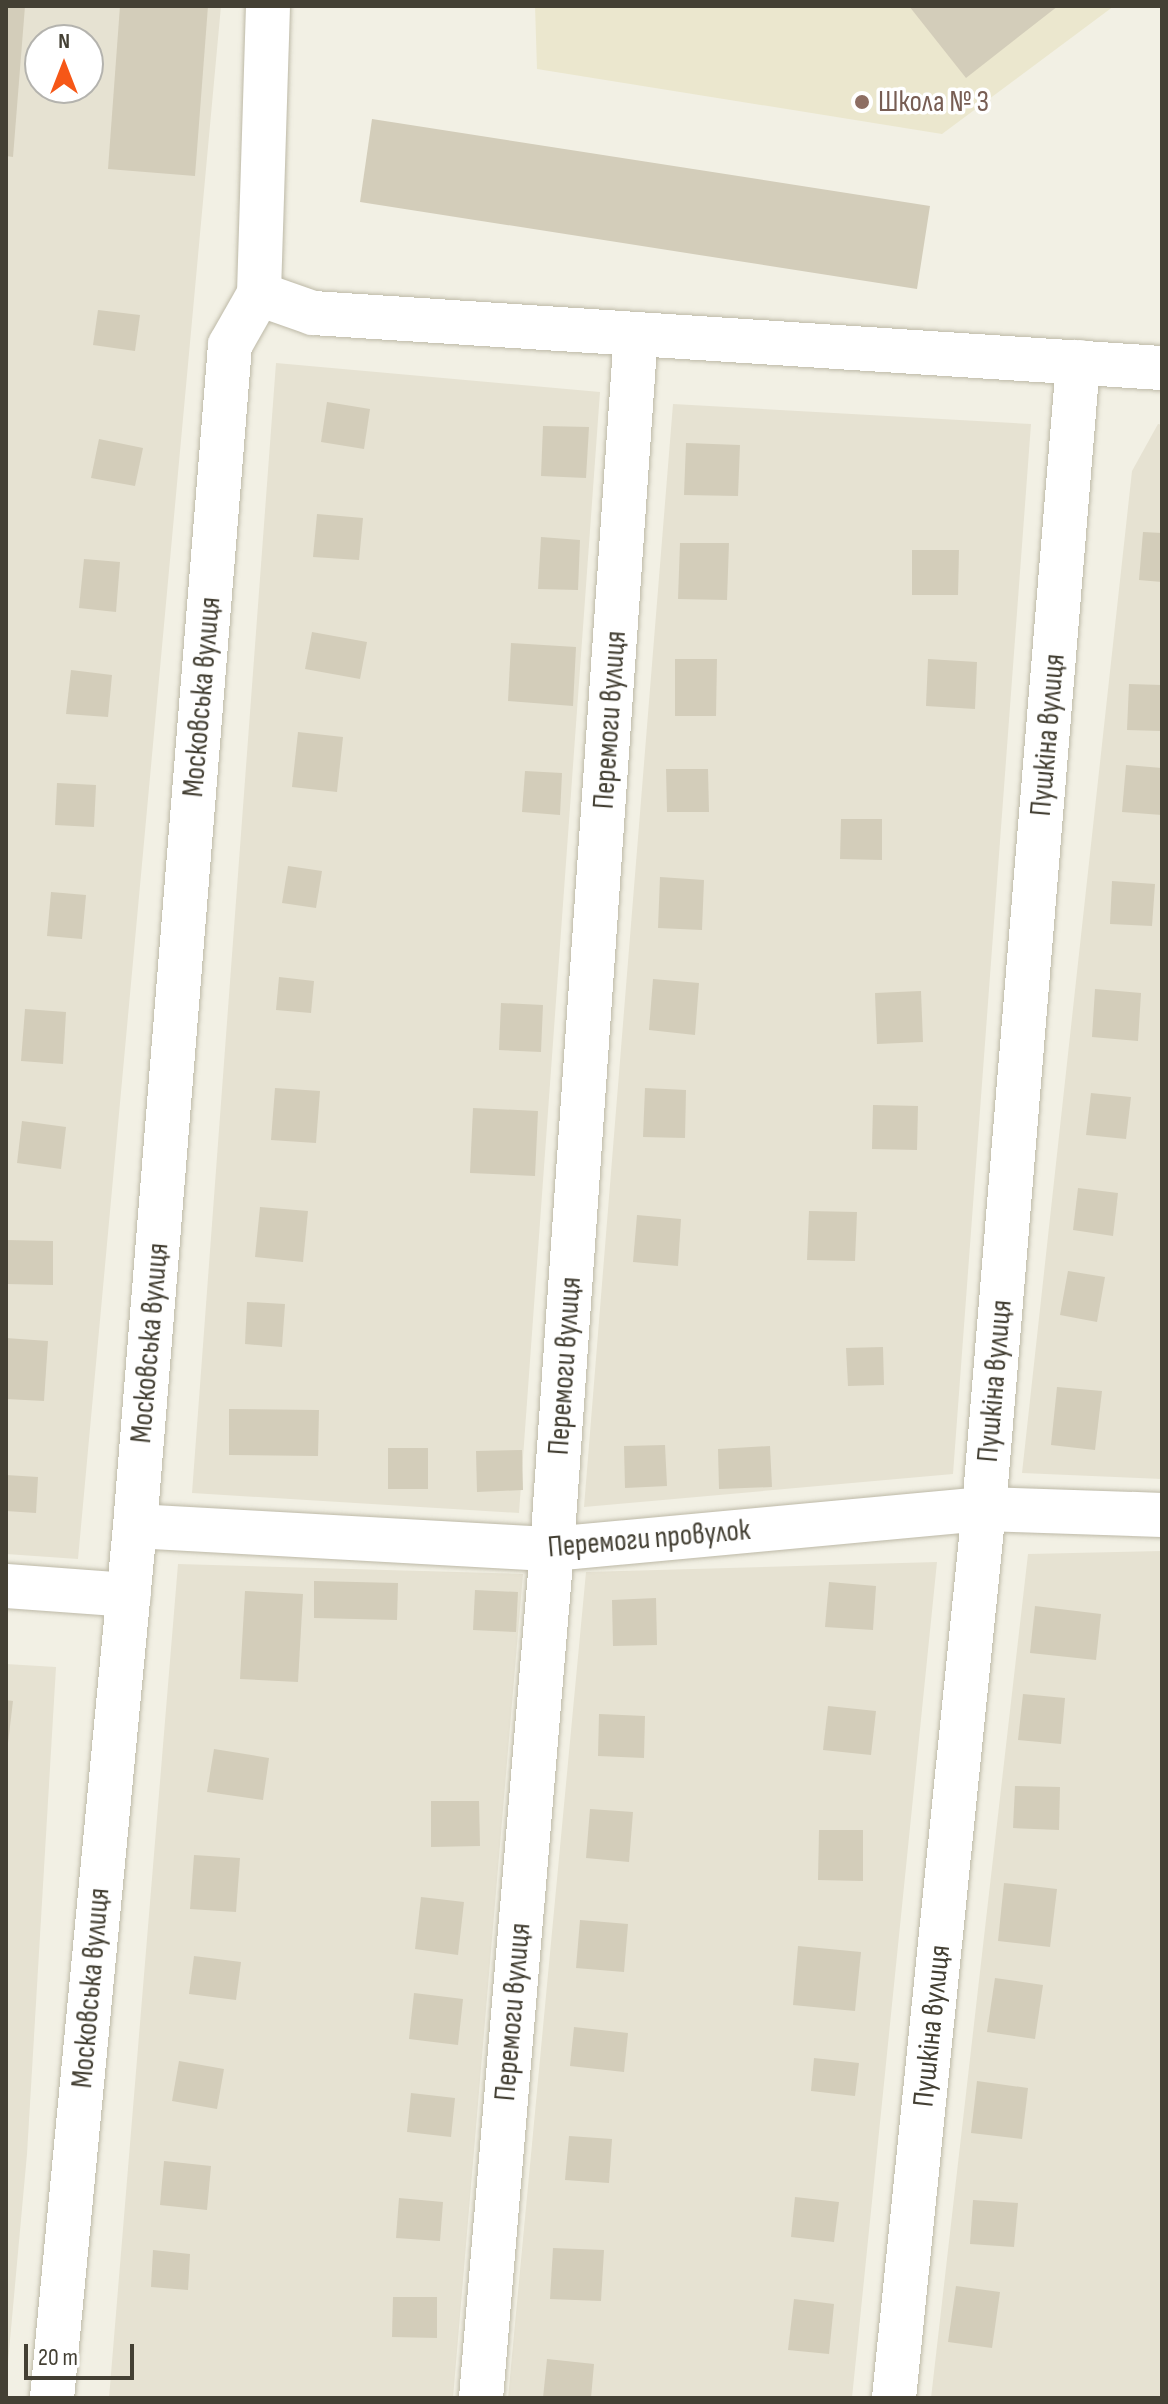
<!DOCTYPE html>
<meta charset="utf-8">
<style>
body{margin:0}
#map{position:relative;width:1168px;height:2404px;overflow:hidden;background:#f2f0e4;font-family:"Sofia Sans Condensed",sans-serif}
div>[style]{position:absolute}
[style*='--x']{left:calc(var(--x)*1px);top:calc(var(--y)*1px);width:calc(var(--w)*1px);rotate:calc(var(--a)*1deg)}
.residential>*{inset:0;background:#e6e2d2}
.education>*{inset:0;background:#ebe7ce}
.building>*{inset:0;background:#d3cdba}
.roads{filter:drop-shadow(0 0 2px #bdb9a7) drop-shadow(0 0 2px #bdb9a7)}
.minor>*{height:44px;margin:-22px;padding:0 22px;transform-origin:22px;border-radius:22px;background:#fff}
.dots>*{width:22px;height:22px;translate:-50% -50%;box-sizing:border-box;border:4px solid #fff;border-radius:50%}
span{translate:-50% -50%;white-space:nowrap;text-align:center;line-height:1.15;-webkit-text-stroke:7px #fff;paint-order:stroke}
.education-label{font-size:30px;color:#785e54}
.left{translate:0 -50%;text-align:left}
.street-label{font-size:30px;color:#444034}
.frame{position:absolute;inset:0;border:8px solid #444034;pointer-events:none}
.north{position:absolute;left:24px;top:24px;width:80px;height:80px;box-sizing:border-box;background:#fff;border:2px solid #b4b3ae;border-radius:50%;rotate:0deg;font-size:22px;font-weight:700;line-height:32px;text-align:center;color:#444034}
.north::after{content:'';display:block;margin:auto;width:28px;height:36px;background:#f65717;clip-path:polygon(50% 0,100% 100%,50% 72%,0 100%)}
.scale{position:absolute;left:24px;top:2344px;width:110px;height:36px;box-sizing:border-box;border:4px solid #444034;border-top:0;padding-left:10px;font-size:24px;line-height:28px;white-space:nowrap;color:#444034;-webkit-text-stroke:6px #fff;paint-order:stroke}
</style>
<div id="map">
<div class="residential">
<i style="clip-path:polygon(evenodd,6px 6px,221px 6px,78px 1559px,6px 1554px,6px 6px,40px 40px,88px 40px,88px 88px,40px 88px,40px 40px)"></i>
<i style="clip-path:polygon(276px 363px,600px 392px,519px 1513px,192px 1493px)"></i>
<i style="clip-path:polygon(673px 404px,1031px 424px,953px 1474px,584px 1507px)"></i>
<i style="clip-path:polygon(1158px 424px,1162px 425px,1162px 1479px,1022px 1473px,1132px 471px)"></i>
<i style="clip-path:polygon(1162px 1551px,1162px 2398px,931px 2398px,1028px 1554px)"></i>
<i style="clip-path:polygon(937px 1562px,852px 2398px,508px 2398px,586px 1572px)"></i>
<i style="clip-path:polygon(178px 1564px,523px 1574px,453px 2398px,109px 2398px)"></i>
<i style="clip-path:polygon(6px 1664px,56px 1667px,27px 2154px,6px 2384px)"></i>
</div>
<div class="education">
<i style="clip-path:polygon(535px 6px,1114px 6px,942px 134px,537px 69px)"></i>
</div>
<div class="building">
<i style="clip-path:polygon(6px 6px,25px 6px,13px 157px,6px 156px)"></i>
<i style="clip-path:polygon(120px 6px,208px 6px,195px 176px,108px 169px)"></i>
<i style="clip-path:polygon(909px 6px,1058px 6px,966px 78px)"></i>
<i style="clip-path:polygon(372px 119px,930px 206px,917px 289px,360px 202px)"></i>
<i style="clip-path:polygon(98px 310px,140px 315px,135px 351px,93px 345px)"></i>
<i style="clip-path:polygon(327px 402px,370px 409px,364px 449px,321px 442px)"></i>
<i style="clip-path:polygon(543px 426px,589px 427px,586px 478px,541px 476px)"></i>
<i style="clip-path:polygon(99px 439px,143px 448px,135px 486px,91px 478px)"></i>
<i style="clip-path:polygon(686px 443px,740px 445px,738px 496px,684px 495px)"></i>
<i style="clip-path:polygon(317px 514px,363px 518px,359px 560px,313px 557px)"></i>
<i style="clip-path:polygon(1143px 532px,1162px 533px,1162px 582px,1139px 580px)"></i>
<i style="clip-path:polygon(541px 537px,580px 540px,578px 590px,538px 589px)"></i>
<i style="clip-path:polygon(680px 543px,729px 543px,727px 600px,678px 599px)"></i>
<i style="clip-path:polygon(912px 550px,959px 550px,958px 595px,912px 595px)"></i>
<i style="clip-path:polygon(84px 559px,120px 562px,116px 612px,79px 608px)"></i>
<i style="clip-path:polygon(312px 632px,367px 642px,360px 679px,305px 669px)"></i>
<i style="clip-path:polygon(511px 643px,576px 647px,573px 706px,508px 701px)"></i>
<i style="clip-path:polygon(675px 659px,717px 659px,716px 716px,675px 716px)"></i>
<i style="clip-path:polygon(928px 659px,977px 662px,975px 709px,926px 706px)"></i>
<i style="clip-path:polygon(71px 670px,112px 675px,108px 717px,66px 714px)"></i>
<i style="clip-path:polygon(1129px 684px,1162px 685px,1162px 731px,1127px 730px)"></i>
<i style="clip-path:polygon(298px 732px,343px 737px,337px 792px,292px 787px)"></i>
<i style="clip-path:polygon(1126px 765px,1162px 768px,1162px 815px,1122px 812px)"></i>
<i style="clip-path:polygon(666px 769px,708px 769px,709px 812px,667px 812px)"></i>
<i style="clip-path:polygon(525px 771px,562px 773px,560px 815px,522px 812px)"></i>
<i style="clip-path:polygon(57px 783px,96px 785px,94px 827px,55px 825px)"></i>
<i style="clip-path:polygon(841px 819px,882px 819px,882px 860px,840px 859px)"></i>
<i style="clip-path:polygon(288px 866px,322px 871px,316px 908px,282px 903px)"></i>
<i style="clip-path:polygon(660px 877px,704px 880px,702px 930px,658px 928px)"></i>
<i style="clip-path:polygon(1112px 881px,1155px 884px,1152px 926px,1110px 924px)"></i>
<i style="clip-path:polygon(51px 892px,86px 895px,82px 939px,47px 936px)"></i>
<i style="clip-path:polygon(279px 977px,314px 981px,311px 1013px,276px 1010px)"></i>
<i style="clip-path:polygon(653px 979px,699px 983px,695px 1035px,649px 1030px)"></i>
<i style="clip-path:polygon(1095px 989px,1141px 993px,1138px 1041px,1092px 1037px)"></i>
<i style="clip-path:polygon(921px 991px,923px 1042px,877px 1044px,875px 993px)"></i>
<i style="clip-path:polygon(501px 1003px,543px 1005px,541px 1052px,499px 1050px)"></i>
<i style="clip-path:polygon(25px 1009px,66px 1012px,63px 1064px,21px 1061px)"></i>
<i style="clip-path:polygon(275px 1088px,320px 1091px,316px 1143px,271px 1140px)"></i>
<i style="clip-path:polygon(645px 1088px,686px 1090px,685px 1138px,643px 1137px)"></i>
<i style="clip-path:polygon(1091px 1093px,1131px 1097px,1126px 1139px,1086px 1135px)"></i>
<i style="clip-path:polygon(873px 1105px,918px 1106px,917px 1150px,872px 1149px)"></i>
<i style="clip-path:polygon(473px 1108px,538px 1111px,535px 1176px,470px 1173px)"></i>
<i style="clip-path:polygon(22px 1121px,66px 1127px,61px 1169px,17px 1163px)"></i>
<i style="clip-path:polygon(1078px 1188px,1118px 1193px,1113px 1236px,1073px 1230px)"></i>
<i style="clip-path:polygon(260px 1207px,308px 1211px,303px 1262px,255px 1257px)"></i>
<i style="clip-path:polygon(809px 1211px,857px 1212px,855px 1261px,807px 1260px)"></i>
<i style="clip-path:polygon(637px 1215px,681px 1219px,678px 1266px,633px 1262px)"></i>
<i style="clip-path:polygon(6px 1240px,53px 1241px,53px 1285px,6px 1284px)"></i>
<i style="clip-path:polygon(1068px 1271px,1105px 1277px,1097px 1322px,1060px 1315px)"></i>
<i style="clip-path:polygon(247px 1302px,285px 1304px,282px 1347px,245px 1344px)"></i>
<i style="clip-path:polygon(6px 1338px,48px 1341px,44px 1401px,6px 1399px)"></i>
<i style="clip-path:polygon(883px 1347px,884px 1385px,848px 1386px,846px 1348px)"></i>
<i style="clip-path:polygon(1057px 1387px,1102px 1391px,1095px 1450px,1051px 1445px)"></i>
<i style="clip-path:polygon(229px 1409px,319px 1410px,318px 1456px,229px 1455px)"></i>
<i style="clip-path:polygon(665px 1445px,667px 1486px,625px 1488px,624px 1446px)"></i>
<i style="clip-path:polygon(770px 1446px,772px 1487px,719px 1489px,718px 1449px)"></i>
<i style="clip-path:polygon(388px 1448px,428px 1448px,428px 1489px,388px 1489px)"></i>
<i style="clip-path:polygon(522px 1450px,523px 1490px,477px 1492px,476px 1451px)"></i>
<i style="clip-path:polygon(6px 1475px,38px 1477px,36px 1513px,6px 1511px)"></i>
<i style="clip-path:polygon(314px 1581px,398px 1583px,397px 1620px,314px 1618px)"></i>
<i style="clip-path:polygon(829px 1582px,876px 1586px,873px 1630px,825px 1627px)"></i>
<i style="clip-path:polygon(475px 1590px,518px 1592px,516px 1632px,473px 1630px)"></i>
<i style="clip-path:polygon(245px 1591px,303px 1594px,298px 1682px,240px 1679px)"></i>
<i style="clip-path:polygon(656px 1598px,657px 1645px,613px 1646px,612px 1600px)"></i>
<i style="clip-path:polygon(1035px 1606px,1101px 1614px,1096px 1660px,1030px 1653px)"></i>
<i style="clip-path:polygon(1023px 1694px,1065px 1698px,1061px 1744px,1018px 1740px)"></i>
<i style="clip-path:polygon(6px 1700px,13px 1701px,8px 1743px,6px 1743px)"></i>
<i style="clip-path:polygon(828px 1706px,876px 1711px,871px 1755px,823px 1750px)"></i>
<i style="clip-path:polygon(599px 1714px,645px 1716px,644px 1758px,598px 1756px)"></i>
<i style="clip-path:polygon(214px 1749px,269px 1758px,263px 1800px,207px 1792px)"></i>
<i style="clip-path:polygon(1015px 1786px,1060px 1787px,1059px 1830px,1013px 1828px)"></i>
<i style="clip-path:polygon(431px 1801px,479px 1801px,480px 1846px,431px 1847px)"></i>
<i style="clip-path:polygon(590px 1809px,633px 1812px,629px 1862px,586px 1858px)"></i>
<i style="clip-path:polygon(819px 1830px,863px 1830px,863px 1881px,818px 1880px)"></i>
<i style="clip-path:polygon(194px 1855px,240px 1858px,236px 1912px,190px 1909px)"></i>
<i style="clip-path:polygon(1004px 1883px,1057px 1889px,1050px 1947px,998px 1941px)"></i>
<i style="clip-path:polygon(421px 1897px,464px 1902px,458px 1955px,415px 1949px)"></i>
<i style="clip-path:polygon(580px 1920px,628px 1924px,624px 1972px,576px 1968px)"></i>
<i style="clip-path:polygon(798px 1946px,861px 1952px,855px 2011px,793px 2005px)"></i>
<i style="clip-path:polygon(194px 1956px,241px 1962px,236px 2000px,189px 1994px)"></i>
<i style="clip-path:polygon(995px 1978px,1043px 1985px,1035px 2039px,987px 2032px)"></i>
<i style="clip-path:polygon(414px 1993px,463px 1999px,458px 2045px,409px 2039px)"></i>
<i style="clip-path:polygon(574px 2027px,628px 2033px,624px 2072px,570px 2066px)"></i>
<i style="clip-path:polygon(814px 2058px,859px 2063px,855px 2096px,811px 2091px)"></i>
<i style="clip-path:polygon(179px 2061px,224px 2069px,217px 2109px,172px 2101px)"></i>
<i style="clip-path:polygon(977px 2081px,1028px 2088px,1022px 2139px,971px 2133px)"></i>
<i style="clip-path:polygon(411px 2093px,455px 2098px,451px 2137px,407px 2132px)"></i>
<i style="clip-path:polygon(569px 2136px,612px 2139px,609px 2183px,565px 2180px)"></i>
<i style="clip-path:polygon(164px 2161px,211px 2166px,207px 2210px,160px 2205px)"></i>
<i style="clip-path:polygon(795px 2197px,839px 2202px,834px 2242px,791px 2237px)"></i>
<i style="clip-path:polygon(399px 2198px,443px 2202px,440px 2241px,396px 2238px)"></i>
<i style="clip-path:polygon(973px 2200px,1018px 2203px,1014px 2247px,970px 2244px)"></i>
<i style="clip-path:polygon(553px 2248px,604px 2250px,601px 2301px,550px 2299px)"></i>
<i style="clip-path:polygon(153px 2250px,190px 2254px,188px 2290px,151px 2287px)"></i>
<i style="clip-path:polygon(956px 2286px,1000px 2292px,992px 2348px,948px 2342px)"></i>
<i style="clip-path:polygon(393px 2297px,437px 2297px,437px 2338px,392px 2337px)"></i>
<i style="clip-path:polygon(794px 2299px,834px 2304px,829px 2354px,788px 2350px)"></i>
<i style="clip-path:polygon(547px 2359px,594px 2364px,591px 2398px,543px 2398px)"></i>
</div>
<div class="roads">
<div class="minor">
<i style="--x:268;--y:6;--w:288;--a:91.8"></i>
<i style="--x:259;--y:294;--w:57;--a:19.4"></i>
<i style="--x:313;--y:313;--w:851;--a:3.71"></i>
<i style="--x:135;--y:1526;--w:418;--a:3.2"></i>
<i style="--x:552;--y:1549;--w:434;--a:-5.3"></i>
<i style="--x:984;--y:1509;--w:178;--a:1.9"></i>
<i style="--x:6;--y:1586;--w:123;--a:4.2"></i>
<i style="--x:52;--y:2398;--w:876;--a:-84.56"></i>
<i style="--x:135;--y:1526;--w:1185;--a:-85.4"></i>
<i style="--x:230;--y:345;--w:59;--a:-60.4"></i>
<i style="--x:481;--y:2398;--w:852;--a:-85.22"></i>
<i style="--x:552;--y:1549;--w:1218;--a:-86.05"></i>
<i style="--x:894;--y:2398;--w:894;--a:-84.22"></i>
<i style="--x:984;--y:1509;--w:1151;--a:-85.31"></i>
</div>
</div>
<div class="dots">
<i style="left:862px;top:102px;background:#8d6e63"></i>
</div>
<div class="education-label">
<span class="left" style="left:878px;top:102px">Школа № 3</span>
</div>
<div class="street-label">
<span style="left:202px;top:697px;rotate:-85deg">Московська вулиця</span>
<span style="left:610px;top:720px;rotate:-86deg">Перемоги вулиця</span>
<span style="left:1048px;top:735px;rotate:-85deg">Пушкіна вулиця</span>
<span style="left:150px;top:1343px;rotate:-85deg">Московська вулиця</span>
<span style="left:565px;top:1366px;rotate:-86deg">Перемоги вулиця</span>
<span style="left:995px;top:1381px;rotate:-85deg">Пушкіна вулиця</span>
<span style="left:649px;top:1539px;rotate:-5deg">Перемоги провулок</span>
<span style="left:91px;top:1988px;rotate:-85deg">Московська вулиця</span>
<span style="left:513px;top:2012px;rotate:-85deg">Перемоги вулиця</span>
<span style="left:932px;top:2026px;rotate:-84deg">Пушкіна вулиця</span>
</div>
<div class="frame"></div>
<div class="north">N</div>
<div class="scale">20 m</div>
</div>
